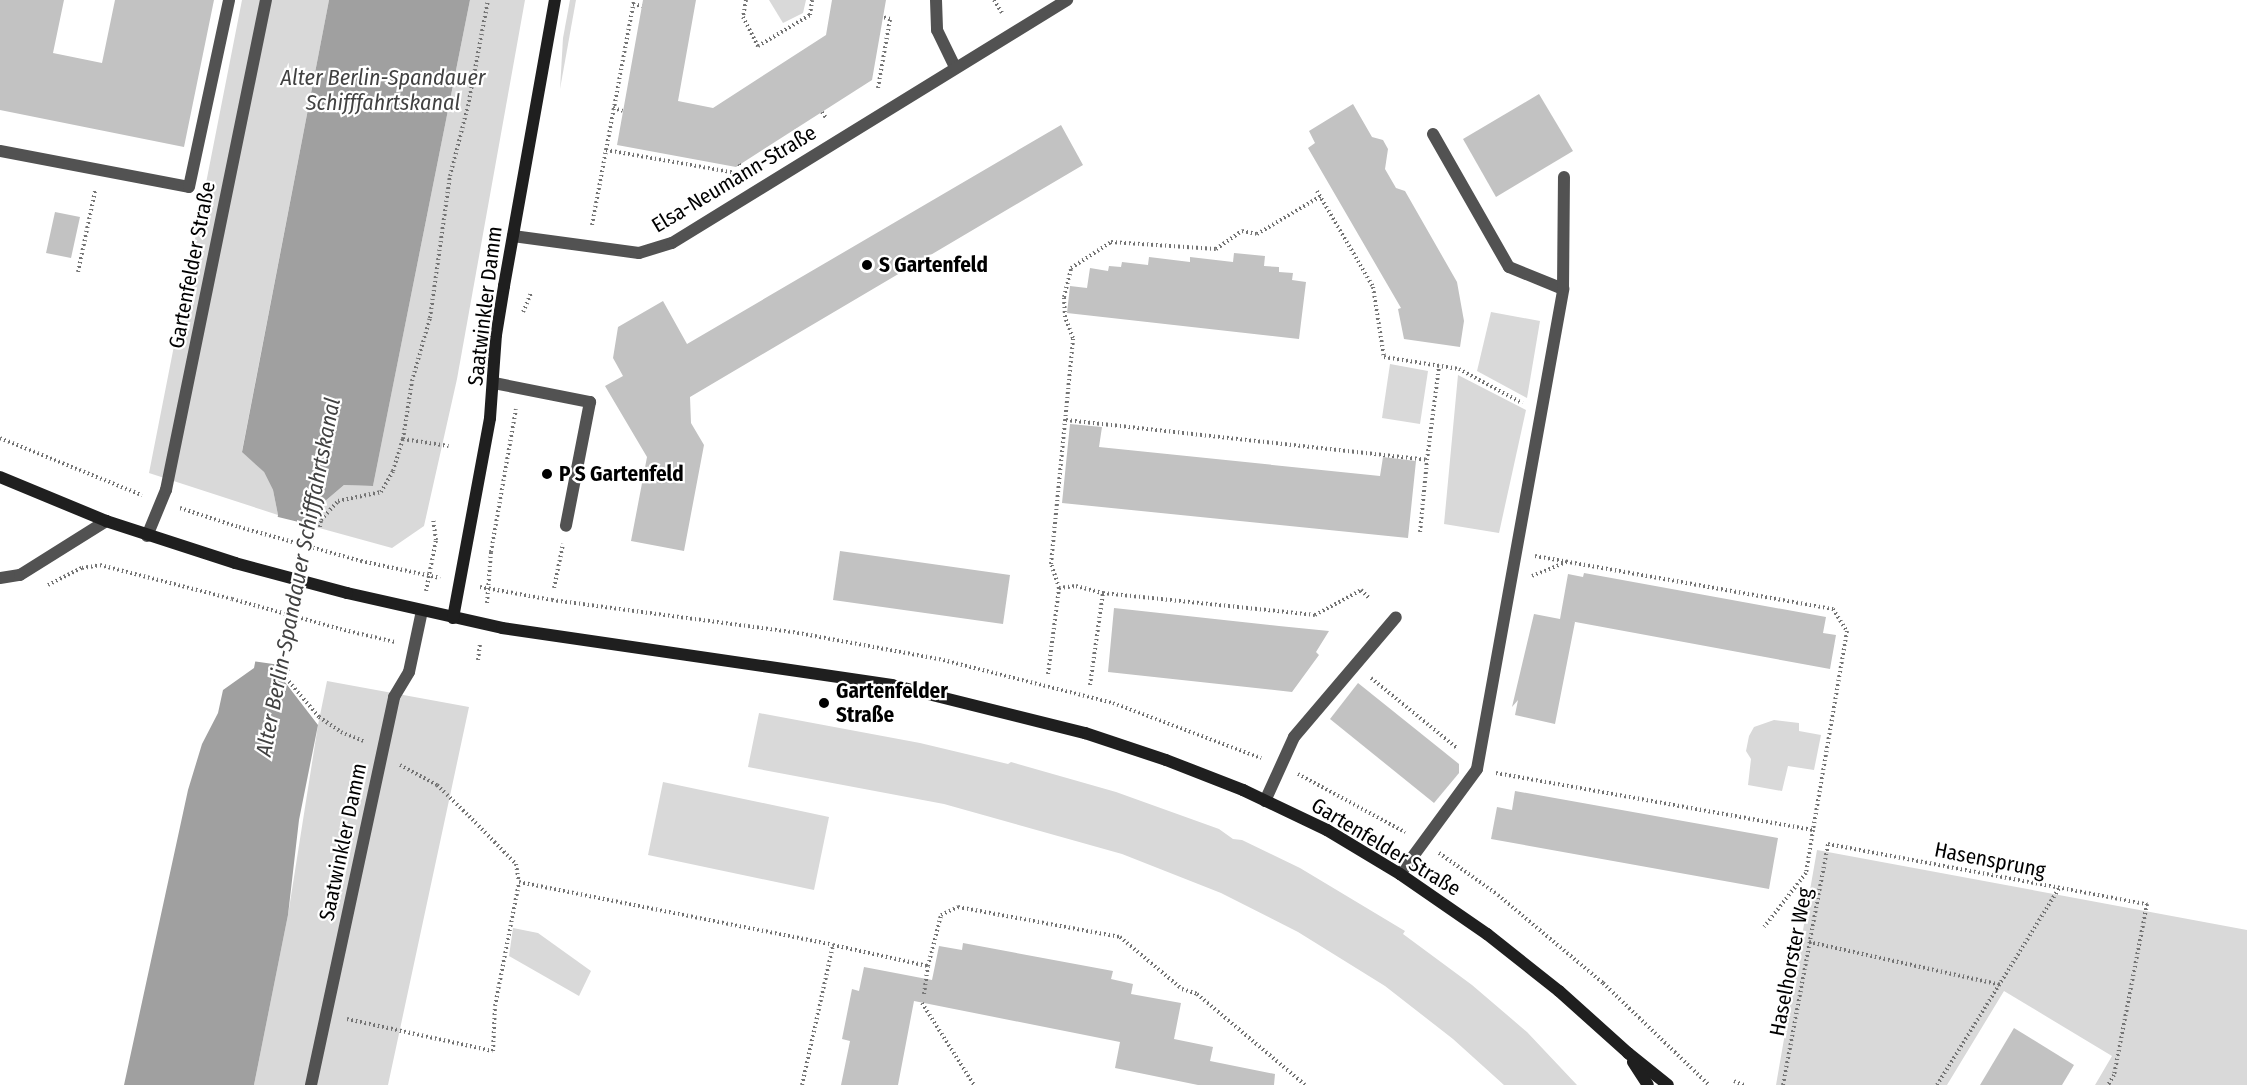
<!DOCTYPE html>
<meta charset="utf-8">
<style>
body{margin:0}
#map{position:relative;width:2247px;height:1085px;overflow:hidden;background:#fff;font-family:"Fira Sans Condensed",sans-serif}
div>[style]{position:absolute}
[style*='--x']{left:calc(var(--x)*1px);top:calc(var(--y)*1px);width:calc(var(--w)*1px);rotate:calc(var(--a)*1deg)}
.green>*{inset:0;background:#d9d9d9}
.water>*{inset:0;background:#a0a0a0}
.pier>*{inset:0;background:#fff}
.building>*{inset:0;background:#c2c2c2}
.path>*{height:4px;margin-top:-2px;transform-origin:0;background:repeating-linear-gradient(90deg,#747474 0 1.5px,transparent 0 4.5px)}
.service>*{height:12px;margin:-6px;padding:0 6px;transform-origin:6px;border-radius:6px;background:#525252}
.minor>*{height:12px;margin:-6px;padding:0 6px;transform-origin:6px;border-radius:6px;background:#525252}
.secondary>*{height:12px;margin:-6px;padding:0 6px;transform-origin:6px;border-radius:6px;background:#1f1f1f}
.path-bridge>*{height:4px;margin-top:-2px;transform-origin:0;background:repeating-linear-gradient(90deg,#747474 0 1.5px,transparent 0 4.5px)}
.secondary-bridge>*{height:12px;margin:-6px;padding:0 6px;transform-origin:6px;border-radius:6px;background:#1f1f1f}
.dots>*{width:16px;height:16px;translate:-50% -50%;box-sizing:border-box;border:3px solid #fff;border-radius:50%}
span{translate:-50% -50%;white-space:nowrap;text-align:center;line-height:1.15;-webkit-text-stroke:4.5px #fff;paint-order:stroke}
.street-label{font-size:21px;color:#000}
.poi-label{font-size:21px;color:#000;font-weight:700}
.left{translate:0 -50%;text-align:left}
.water-label{font-size:22px;color:#414141;font-style:italic}
</style>
<div id="map">
<div class="green">
<i style="clip-path:polygon(242px 0,329px 0,242px 451px,264px 472px,273px 490px,278px 515px,149px 473px)"></i>
<i style="clip-path:polygon(470px 0,525px 0,457px 379px,424px 526px,392px 548px,312px 526px,324px 502px,344px 485px,373px 486px)"></i>
<i style="clip-path:polygon(570px 0,576px 0,560px 89px,563px 38px)"></i>
<i style="clip-path:polygon(769px 0,806px 0,803px 13px,783px 23px)"></i>
<i style="clip-path:polygon(1491px 312px,1540px 321px,1527px 398px,1477px 371px)"></i>
<i style="clip-path:polygon(1390px 364px,1428px 371px,1420px 424px,1382px 418px)"></i>
<i style="clip-path:polygon(1458px 375px,1526px 410px,1499px 533px,1444px 524px)"></i>
<i style="clip-path:polygon(327px 681px,469px 707px,388px 1085px,254px 1085px,288px 915px,318px 725px)"></i>
<i style="clip-path:polygon(759px 713px,920px 743px,1008px 764px,1011px 762px,1116px 792px,1219px 829px,1233px 839px,1242px 840px,1300px 868px,1405px 931px,1403px 934px,1472px 985px,1527px 1032px,1577px 1085px,1504px 1085px,1453px 1039px,1385px 986px,1298px 932px,1221px 893px,1122px 854px,944px 804px,748px 767px)"></i>
<i style="clip-path:polygon(1774px 720px,1799px 723px,1799px 731px,1821px 735px,1814px 770px,1788px 766px,1782px 791px,1748px 785px,1751px 759px,1746px 751px,1749px 736px,1754px 727px)"></i>
<i style="clip-path:polygon(663px 782px,829px 817px,814px 890px,648px 855px)"></i>
<i style="clip-path:polygon(1817px 850px,2247px 930px,2247px 1085px,2095px 1085px,2112px 1056px,2004px 991px,1947px 1085px,1776px 1085px)"></i>
<i style="clip-path:polygon(513px 928px,538px 933px,591px 971px,579px 996px,509px 956px)"></i>
</div>
<div class="water">
<i style="clip-path:polygon(329px 0,470px 0,373px 486px,344px 485px,324px 502px,312px 525px,281px 677px,318px 725px,299px 820px,288px 915px,254px 1085px,124px 1085px,188px 790px,202px 744px,218px 713px,223px 690px,254px 668px,264px 617px,259px 609px,278px 515px,273px 490px,264px 472px,242px 452px)"></i>
</div>
<div class="pier">
<i style="clip-path:polygon(274px 516px,315px 526px,287px 666px,252px 661px,261px 618px,256px 608px)"></i>
</div>
<div class="building">
<i style="clip-path:polygon(0 0,64px 0,53px 53px,102px 63px,115px 0,214px 0,184px 147px,0 110px)"></i>
<i style="clip-path:polygon(643px 0,696px 0,678px 101px,713px 108px,826px 35px,832px 0,886px 0,872px 80px,736px 167px,617px 145px)"></i>
<i style="clip-path:polygon(1539px 94px,1573px 151px,1496px 197px,1463px 139px)"></i>
<i style="clip-path:polygon(1353px 104px,1372px 137px,1383px 140px,1388px 149px,1385px 169px,1396px 188px,1405px 191px,1457px 282px,1464px 321px,1460px 347px,1404px 339px,1398px 309px,1401px 308px,1308px 148px,1315px 143px,1309px 131px)"></i>
<i style="clip-path:polygon(1061px 125px,1083px 165px,690px 397px,691px 423px,704px 445px,684px 551px,631px 541px,647px 457px,605px 386px,623px 376px,613px 358px,618px 327px,663px 301px,687px 344px)"></i>
<i style="clip-path:polygon(55px 212px,80px 217px,71px 258px,46px 253px)"></i>
<i style="clip-path:polygon(1234px 253px,1265px 256px,1264px 266px,1279px 267px,1279px 272px,1293px 273px,1292px 280px,1306px 282px,1299px 339px,1067px 313px,1070px 286px,1087px 288px,1090px 268px,1108px 271px,1109px 266px,1121px 267px,1122px 262px,1148px 265px,1149px 257px,1190px 262px,1190px 257px,1233px 262px)"></i>
<i style="clip-path:polygon(1070px 424px,1102px 427px,1099px 447px,1380px 476px,1383px 457px,1416px 461px,1408px 538px,1062px 503px)"></i>
<i style="clip-path:polygon(840px 551px,1010px 575px,1003px 624px,833px 600px)"></i>
<i style="clip-path:polygon(1584px 573px,1826px 617px,1823px 633px,1836px 635px,1830px 669px,1570px 621px,1575px 622px,1555px 724px,1515px 715px,1518px 700px,1512px 707px,1534px 614px,1560px 619px,1568px 574px,1583px 577px)"></i>
<i style="clip-path:polygon(1114px 608px,1279px 626px,1329px 631px,1316px 652px,1319px 655px,1292px 692px,1108px 672px)"></i>
<i style="clip-path:polygon(1358px 683px,1459px 764px,1459px 773px,1434px 803px,1330px 719px)"></i>
<i style="clip-path:polygon(1515px 791px,1778px 838px,1769px 889px,1491px 839px,1497px 807px,1512px 810px)"></i>
<i style="clip-path:polygon(963px 943px,1113px 971px,1111px 979px,1133px 984px,1131px 994px,1181px 1003px,1174px 1039px,1213px 1047px,1210px 1061px,1275px 1074px,1274px 1085px,1198px 1085px,1115px 1068px,1120px 1042px,914px 1001px,898px 1085px,841px 1085px,850px 1041px,842px 1039px,852px 989px,859px 991px,864px 967px,932px 980px,939px 946px,962px 950px)"></i>
<i style="clip-path:polygon(2014px 1028px,2074px 1065px,2062px 1085px,1980px 1085px)"></i>
</div>
<div class="path">
<i style="--x:746;--y:0;--w:17;--a:100"></i>
<i style="--x:743;--y:17;--w:33;--a:63"></i>
<i style="--x:758;--y:46;--w:61;--a:-30.8"></i>
<i style="--x:810;--y:15;--w:15;--a:-82"></i>
<i style="--x:994;--y:0;--w:15;--a:58"></i>
<i style="--x:633;--y:4;--w:9;--a:13"></i>
<i style="--x:878;--y:88;--w:70;--a:-80.1"></i>
<i style="--x:890;--y:19;--w:7;--a:-164"></i>
<i style="--x:613;--y:108;--w:10;--a:17"></i>
<i style="--x:822;--y:112;--w:7;--a:56"></i>
<i style="--x:606;--y:150;--w:133;--a:10"></i>
<i style="--x:739;--y:164;--w:6;--a:59"></i>
<i style="--x:1317;--y:191;--w:111;--a:59.7"></i>
<i style="--x:1373;--y:287;--w:71;--a:81.1"></i>
<i style="--x:1384;--y:357;--w:76;--a:9.1"></i>
<i style="--x:1459;--y:369;--w:72;--a:28.4"></i>
<i style="--x:592;--y:225;--w:229;--a:-79.4"></i>
<i style="--x:78;--y:272;--w:83;--a:-78.1"></i>
<i style="--x:523;--y:312;--w:21;--a:-67"></i>
<i style="--x:1066;--y:420;--w:363;--a:6.3"></i>
<i style="--x:1427;--y:460;--w:95;--a:-82.7"></i>
<i style="--x:0;--y:438;--w:153;--a:21.9"></i>
<i style="--x:403;--y:439;--w:46;--a:8.8"></i>
<i style="--x:180;--y:508;--w:62;--a:17.9"></i>
<i style="--x:320;--y:527;--w:7;--a:-82"></i>
<i style="--x:321;--y:520;--w:25;--a:-48"></i>
<i style="--x:338;--y:501;--w:44;--a:-11.8"></i>
<i style="--x:381;--y:492;--w:24;--a:-60"></i>
<i style="--x:393;--y:471;--w:34;--a:-73"></i>
<i style="--x:403;--y:439;--w:59;--a:-81.2"></i>
<i style="--x:412;--y:381;--w:66;--a:-74.1"></i>
<i style="--x:430;--y:318;--w:143;--a:-82"></i>
<i style="--x:450;--y:176;--w:72;--a:-75.6"></i>
<i style="--x:468;--y:106;--w:108;--a:-79.3"></i>
<i style="--x:1420;--y:532;--w:72;--a:-84.4"></i>
<i style="--x:1535;--y:556;--w:303;--a:10.1"></i>
<i style="--x:1833;--y:609;--w:26;--a:58"></i>
<i style="--x:1847;--y:631;--w:202;--a:99.7"></i>
<i style="--x:361;--y:561;--w:81;--a:12.1"></i>
<i style="--x:1532;--y:576;--w:38;--a:-22"></i>
<i style="--x:48;--y:585;--w:38;--a:-27"></i>
<i style="--x:82;--y:568;--w:18;--a:-9"></i>
<i style="--x:100;--y:565;--w:136;--a:14.4"></i>
<i style="--x:480;--y:587;--w:73;--a:10.2"></i>
<i style="--x:552;--y:600;--w:243;--a:7.6"></i>
<i style="--x:793;--y:632;--w:148;--a:10.5"></i>
<i style="--x:939;--y:659;--w:179;--a:14.2"></i>
<i style="--x:1113;--y:703;--w:158;--a:20.4"></i>
<i style="--x:554;--y:588;--w:45;--a:-78.4"></i>
<i style="--x:1059;--y:588;--w:17;--a:-7"></i>
<i style="--x:1076;--y:586;--w:28;--a:15"></i>
<i style="--x:426;--y:591;--w:52;--a:-78.9"></i>
<i style="--x:436;--y:540;--w:22;--a:-98"></i>
<i style="--x:487;--y:603;--w:51;--a:-85.5"></i>
<i style="--x:491;--y:552;--w:145;--a:-80.1"></i>
<i style="--x:340;--y:629;--w:57;--a:13.3"></i>
<i style="--x:478;--y:660;--w:17;--a:-83"></i>
<i style="--x:288;--y:669;--w:9;--a:103"></i>
<i style="--x:286;--y:678;--w:51;--a:49.8"></i>
<i style="--x:319;--y:717;--w:27;--a:34"></i>
<i style="--x:341;--y:732;--w:24;--a:22"></i>
<i style="--x:1048;--y:674;--w:87;--a:-82.7"></i>
<i style="--x:1059;--y:588;--w:25;--a:-108"></i>
<i style="--x:1051;--y:564;--w:227;--a:-84.4"></i>
<i style="--x:1073;--y:338;--w:22;--a:-111"></i>
<i style="--x:1065;--y:317;--w:20;--a:-93"></i>
<i style="--x:1064;--y:297;--w:30;--a:-76"></i>
<i style="--x:1071;--y:268;--w:48;--a:-33"></i>
<i style="--x:1111;--y:242;--w:105;--a:3.8"></i>
<i style="--x:1216;--y:249;--w:32;--a:-35"></i>
<i style="--x:1242;--y:231;--w:15;--a:11"></i>
<i style="--x:1257;--y:234;--w:74;--a:-30.7"></i>
<i style="--x:1371;--y:678;--w:112;--a:39.2"></i>
<i style="--x:1090;--y:685;--w:93;--a:-82"></i>
<i style="--x:1103;--y:593;--w:213;--a:5.9"></i>
<i style="--x:1315;--y:615;--w:52;--a:-28.5"></i>
<i style="--x:1361;--y:590;--w:13;--a:45"></i>
<i style="--x:400;--y:765;--w:42;--a:28.4"></i>
<i style="--x:437;--y:785;--w:45;--a:44.1"></i>
<i style="--x:469;--y:816;--w:67;--a:45.6"></i>
<i style="--x:516;--y:864;--w:18;--a:81"></i>
<i style="--x:1496;--y:773;--w:322;--a:10.2"></i>
<i style="--x:1813;--y:830;--w:44;--a:99.2"></i>
<i style="--x:1806;--y:873;--w:68;--a:127.9"></i>
<i style="--x:1298;--y:774;--w:122;--a:28.5"></i>
<i style="--x:1439;--y:853;--w:72;--a:35.4"></i>
<i style="--x:1498;--y:895;--w:137;--a:40"></i>
<i style="--x:1603;--y:983;--w:147;--a:43.9"></i>
<i style="--x:1809;--y:942;--w:197;--a:12.6"></i>
<i style="--x:924;--y:994;--w:28;--a:-82"></i>
<i style="--x:922;--y:1003;--w:97;--a:57.6"></i>
<i style="--x:347;--y:1019;--w:149;--a:12.4"></i>
<i style="--x:493;--y:1051;--w:45;--a:-87.5"></i>
<i style="--x:495;--y:1006;--w:126;--a:-79"></i>
<i style="--x:519;--y:882;--w:320;--a:11.3"></i>
<i style="--x:1734;--y:1081;--w:11;--a:22"></i>
<i style="--x:802;--y:1085;--w:143;--a:-77.5"></i>
<i style="--x:833;--y:945;--w:97;--a:12.5"></i>
<i style="--x:928;--y:966;--w:53;--a:-75.7"></i>
<i style="--x:941;--y:915;--w:19;--a:-25"></i>
<i style="--x:958;--y:907;--w:165;--a:10.5"></i>
<i style="--x:1120;--y:937;--w:81;--a:40"></i>
<i style="--x:1182;--y:989;--w:16;--a:18"></i>
<i style="--x:1197;--y:994;--w:141;--a:40.1"></i>
<i style="--x:1783;--y:1085;--w:245;--a:-79.4"></i>
<i style="--x:1828;--y:844;--w:325;--a:10.7"></i>
<i style="--x:2147;--y:904;--w:174;--a:100.9"></i>
<i style="--x:2114;--y:1075;--w:12;--a:121"></i>
<i style="--x:1937;--y:1085;--w:232;--a:-58.2"></i>
</div>
<div class="service">
<i style="--x:936;--y:0;--w:30;--a:88"></i>
<i style="--x:937;--y:30;--w:41;--a:64.1"></i>
<i style="--x:1433;--y:134;--w:153;--a:60.3"></i>
<i style="--x:1509;--y:267;--w:58;--a:22.2"></i>
<i style="--x:0;--y:151;--w:192;--a:10.8"></i>
<i style="--x:189;--y:187;--w:191;--a:-77.9"></i>
<i style="--x:494;--y:383;--w:98;--a:11.2"></i>
<i style="--x:590;--y:402;--w:126;--a:101"></i>
<i style="--x:147;--y:536;--w:50;--a:-67.6"></i>
<i style="--x:166;--y:490;--w:500;--a:-78.47"></i>
<i style="--x:0;--y:578;--w:20;--a:-9"></i>
<i style="--x:20;--y:575;--w:102;--a:-32.1"></i>
<i style="--x:1265;--y:801;--w:70;--a:-65.6"></i>
<i style="--x:1294;--y:737;--w:157;--a:-49.6"></i>
<i style="--x:1400;--y:874;--w:130;--a:-53.7"></i>
<i style="--x:1477;--y:769;--w:488;--a:-79.8"></i>
<i style="--x:1563;--y:289;--w:112;--a:-89.5"></i>
<i style="--x:311;--y:1085;--w:397;--a:-77.9"></i>
<i style="--x:394;--y:697;--w:29;--a:-59"></i>
<i style="--x:409;--y:672;--w:62;--a:-78"></i>
</div>
<div class="minor">
<i style="--x:513;--y:236;--w:127;--a:7.7"></i>
<i style="--x:639;--y:253;--w:34;--a:-17"></i>
<i style="--x:672;--y:243;--w:464;--a:-31.6"></i>
</div>
<div class="secondary">
<i style="--x:0;--y:477;--w:115;--a:22.5"></i>
<i style="--x:106;--y:521;--w:136;--a:18"></i>
<i style="--x:347;--y:593;--w:159;--a:12.7"></i>
<i style="--x:502;--y:628;--w:394;--a:8.3"></i>
<i style="--x:892;--y:685;--w:199;--a:14"></i>
<i style="--x:1085;--y:733;--w:85;--a:18.4"></i>
<i style="--x:1166;--y:760;--w:83;--a:21.3"></i>
<i style="--x:1243;--y:790;--w:93;--a:25.5"></i>
<i style="--x:1327;--y:830;--w:85;--a:31.1"></i>
<i style="--x:1400;--y:874;--w:106;--a:34.6"></i>
<i style="--x:1487;--y:934;--w:92;--a:38.4"></i>
<i style="--x:1559;--y:991;--w:93;--a:41.9"></i>
<i style="--x:1628;--y:1053;--w:51;--a:38.7"></i>
<i style="--x:453;--y:618;--w:203;--a:-79.5"></i>
<i style="--x:490;--y:418;--w:83;--a:-85.9"></i>
<i style="--x:496;--y:335;--w:50;--a:-80.7"></i>
<i style="--x:504;--y:286;--w:291;--a:-79.9"></i>
<i style="--x:1633;--y:1062;--w:27;--a:57"></i>
</div>
<div class="path-bridge">
<i style="--x:239;--y:527;--w:127;--a:15.6"></i>
<i style="--x:232;--y:599;--w:112;--a:15.5"></i>
</div>
<div class="secondary-bridge">
<i style="--x:235;--y:563;--w:116;--a:15"></i>
</div>
<div class="dots">
<i style="left:867px;top:265px;background:#000"></i>
<i style="left:547px;top:474px;background:#000"></i>
<i style="left:824px;top:703px;background:#000"></i>
</div>
<div class="street-label">
<span style="left:734px;top:179px;rotate:-31deg">Elsa-Neumann-Straße</span>
<span style="left:192px;top:265px;rotate:-79deg">Gartenfelder Straße</span>
<span style="left:485px;top:306px;rotate:-83deg">Saatwinkler Damm</span>
<span style="left:343px;top:842px;rotate:-78deg">Saatwinkler Damm</span>
<span style="left:1386px;top:847px;rotate:31deg">Gartenfelder Straße</span>
<span style="left:1990px;top:860px;rotate:11deg">Hasensprung</span>
<span style="left:1791px;top:962px;rotate:-79deg">Haselhorster Weg</span>
</div>
<div class="poi-label">
<span class="left" style="left:879px;top:265px">S Gartenfeld</span>
<span class="left" style="left:559px;top:474px">P S Gartenfeld</span>
<span class="left" style="left:836px;top:703px">Gartenfelder<br>Straße</span>
</div>
<div class="water-label">
<span style="left:383px;top:90px">Alter Berlin-Spandauer<br>Schifffahrtskanal</span>
<span style="left:298px;top:577px;rotate:-79deg">Alter Berlin-Spandauer Schifffahrtskanal</span>
</div>
</div>
